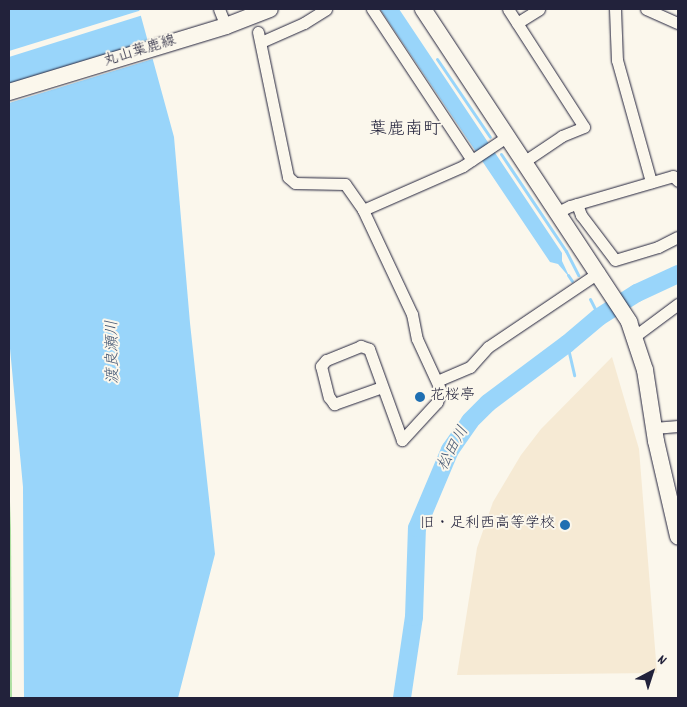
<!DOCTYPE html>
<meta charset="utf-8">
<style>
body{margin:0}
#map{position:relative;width:687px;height:707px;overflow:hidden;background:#fbf7ec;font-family:Dekko,"Klee One",sans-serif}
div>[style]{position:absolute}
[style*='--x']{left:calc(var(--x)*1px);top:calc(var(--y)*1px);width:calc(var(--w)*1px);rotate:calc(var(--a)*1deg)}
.built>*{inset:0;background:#f6ead4}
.green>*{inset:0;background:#acdfa0}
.water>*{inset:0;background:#99d5fa}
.pier>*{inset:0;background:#fbf7ec}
.stream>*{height:3px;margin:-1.5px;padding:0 1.5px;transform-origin:1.5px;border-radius:1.5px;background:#99d5fa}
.river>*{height:18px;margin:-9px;padding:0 9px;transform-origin:9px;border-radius:9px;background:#99d5fa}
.roads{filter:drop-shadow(0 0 1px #22223b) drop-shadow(0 0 1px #22223b)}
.street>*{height:11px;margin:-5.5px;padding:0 5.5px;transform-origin:5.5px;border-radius:5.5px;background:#fbf7ec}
.secondary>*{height:16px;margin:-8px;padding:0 8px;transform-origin:8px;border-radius:8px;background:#fbf7ec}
.dots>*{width:14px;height:14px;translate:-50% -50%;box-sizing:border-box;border:2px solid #fbf7ec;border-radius:50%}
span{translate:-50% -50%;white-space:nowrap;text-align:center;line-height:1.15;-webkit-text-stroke:4px #fbf7ec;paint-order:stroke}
.street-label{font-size:15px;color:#22223b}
.poi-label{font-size:15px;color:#22223b}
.left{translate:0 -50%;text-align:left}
.right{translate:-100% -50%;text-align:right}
.water-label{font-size:16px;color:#465874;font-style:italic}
.quarter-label{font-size:18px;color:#22223b}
.frame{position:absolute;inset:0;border:10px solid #22223b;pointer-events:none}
.north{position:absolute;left:627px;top:647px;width:50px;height:50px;-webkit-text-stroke:4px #fbf7ec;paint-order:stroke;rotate:40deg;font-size:14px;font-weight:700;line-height:20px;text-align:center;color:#22223b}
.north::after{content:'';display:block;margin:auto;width:18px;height:22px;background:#22223b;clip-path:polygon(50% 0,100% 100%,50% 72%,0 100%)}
</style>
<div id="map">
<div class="built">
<i style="clip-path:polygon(612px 357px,639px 449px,657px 673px,457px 675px,477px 548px,493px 502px,521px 455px,541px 429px)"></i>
</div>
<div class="green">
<i style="clip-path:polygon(9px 474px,11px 529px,12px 698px,9px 698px)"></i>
</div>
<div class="water">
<i style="clip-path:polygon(9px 9px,139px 9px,174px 137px,190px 323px,215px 554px,178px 698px,24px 698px,23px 487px,9px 338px)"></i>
<i style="clip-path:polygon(380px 9px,399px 9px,562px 253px,562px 261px,570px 278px,558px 264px,550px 262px)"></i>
</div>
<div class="pier">
<i style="clip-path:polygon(142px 10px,143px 15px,9px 57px,9px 51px)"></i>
<i style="clip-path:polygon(152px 43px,156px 58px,9px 103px,9px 87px)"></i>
</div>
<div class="stream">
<i style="--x:437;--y:59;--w:94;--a:55.8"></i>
<i style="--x:501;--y:154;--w:117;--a:56.2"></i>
<i style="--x:566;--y:251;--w:27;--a:63"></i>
<i style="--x:568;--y:275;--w:7;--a:56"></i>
<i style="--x:590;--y:299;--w:20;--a:63"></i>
<i style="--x:567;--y:344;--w:32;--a:77"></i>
</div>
<div class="river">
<i style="--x:402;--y:698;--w:82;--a:-81.6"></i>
<i style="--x:414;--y:617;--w:89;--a:-88.1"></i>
<i style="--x:417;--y:528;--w:85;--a:-67.1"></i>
<i style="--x:450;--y:450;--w:35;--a:-55"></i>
<i style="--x:470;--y:421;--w:25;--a:-45"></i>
<i style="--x:488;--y:403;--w:99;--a:-36.8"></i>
<i style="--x:567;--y:344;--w:42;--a:-40.2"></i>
<i style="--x:599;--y:317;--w:45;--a:-32.3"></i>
<i style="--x:637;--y:293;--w:45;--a:-24.9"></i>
</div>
<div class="roads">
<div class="street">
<i style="--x:219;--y:9;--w:18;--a:68"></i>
<i style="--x:372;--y:9;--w:181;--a:56.5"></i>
<i style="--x:508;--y:9;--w:140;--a:57.2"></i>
<i style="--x:584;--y:127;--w:24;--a:158"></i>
<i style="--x:562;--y:136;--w:45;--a:146"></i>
<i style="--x:615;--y:9;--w:51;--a:87.8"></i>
<i style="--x:617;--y:60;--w:127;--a:74.4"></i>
<i style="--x:646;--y:9;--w:35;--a:24"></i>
<i style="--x:517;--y:23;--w:26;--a:-32"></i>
<i style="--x:258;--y:32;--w:148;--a:78.3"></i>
<i style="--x:288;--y:177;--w:9;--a:41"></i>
<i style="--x:295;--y:183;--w:50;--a:1.1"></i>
<i style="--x:345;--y:184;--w:32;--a:55"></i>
<i style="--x:363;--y:210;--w:115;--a:64.8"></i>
<i style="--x:412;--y:314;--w:25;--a:79"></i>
<i style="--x:417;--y:339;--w:57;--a:65.2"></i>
<i style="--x:441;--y:391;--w:12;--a:110"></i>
<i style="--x:437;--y:402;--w:52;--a:132.6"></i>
<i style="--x:402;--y:440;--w:97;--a:-109.9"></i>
<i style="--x:369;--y:349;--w:9;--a:-159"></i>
<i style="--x:361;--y:346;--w:38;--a:158"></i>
<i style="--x:326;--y:360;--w:8;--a:130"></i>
<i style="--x:321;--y:366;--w:32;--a:76"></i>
<i style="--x:329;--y:397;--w:9;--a:54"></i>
<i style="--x:334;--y:404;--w:51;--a:-19.5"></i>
<i style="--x:261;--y:42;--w:47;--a:-23.8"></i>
<i style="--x:304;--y:23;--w:26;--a:-32"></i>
<i style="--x:577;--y:204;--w:12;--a:70"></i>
<i style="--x:581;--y:215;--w:56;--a:52.9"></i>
<i style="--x:615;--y:260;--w:45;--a:-16.8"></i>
<i style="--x:658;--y:247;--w:22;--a:-27"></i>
<i style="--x:363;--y:210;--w:109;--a:-23.7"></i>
<i style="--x:463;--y:166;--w:54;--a:-33.7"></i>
<i style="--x:558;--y:212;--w:13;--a:-27"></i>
<i style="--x:570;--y:206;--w:107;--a:-16.2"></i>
<i style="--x:673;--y:176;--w:7;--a:45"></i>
<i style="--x:635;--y:336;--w:54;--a:-36.7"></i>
<i style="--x:437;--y:381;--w:36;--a:-23"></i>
<i style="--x:470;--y:367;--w:27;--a:-48"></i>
<i style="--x:488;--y:347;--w:134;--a:-34"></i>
<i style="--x:654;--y:428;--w:24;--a:-5"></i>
</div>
<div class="secondary">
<i style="--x:423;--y:9;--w:375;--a:56.6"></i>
<i style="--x:629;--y:322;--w:51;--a:71.6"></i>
<i style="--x:645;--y:370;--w:72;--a:81.2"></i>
<i style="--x:656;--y:441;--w:98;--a:77"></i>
<i style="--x:9;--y:92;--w:227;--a:-16.9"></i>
<i style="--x:226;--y:26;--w:47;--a:-21.1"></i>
</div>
</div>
<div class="dots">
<i style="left:420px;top:397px;background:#1f6fb2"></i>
<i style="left:565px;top:525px;background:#1f6fb2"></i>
</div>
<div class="street-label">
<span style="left:140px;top:52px;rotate:-17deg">丸山葉鹿線</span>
</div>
<div class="poi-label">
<span class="left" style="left:430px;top:397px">花桜亭</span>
<span class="right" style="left:555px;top:525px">旧・足利西高等学校</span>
</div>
<div class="water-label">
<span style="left:114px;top:352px;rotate:-91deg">渡良瀬川</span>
<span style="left:454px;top:449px;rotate:-61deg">松田川</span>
</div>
<div class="quarter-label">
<span style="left:405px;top:131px">葉鹿南町</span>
</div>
<div class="frame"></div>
<div class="north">N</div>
</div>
